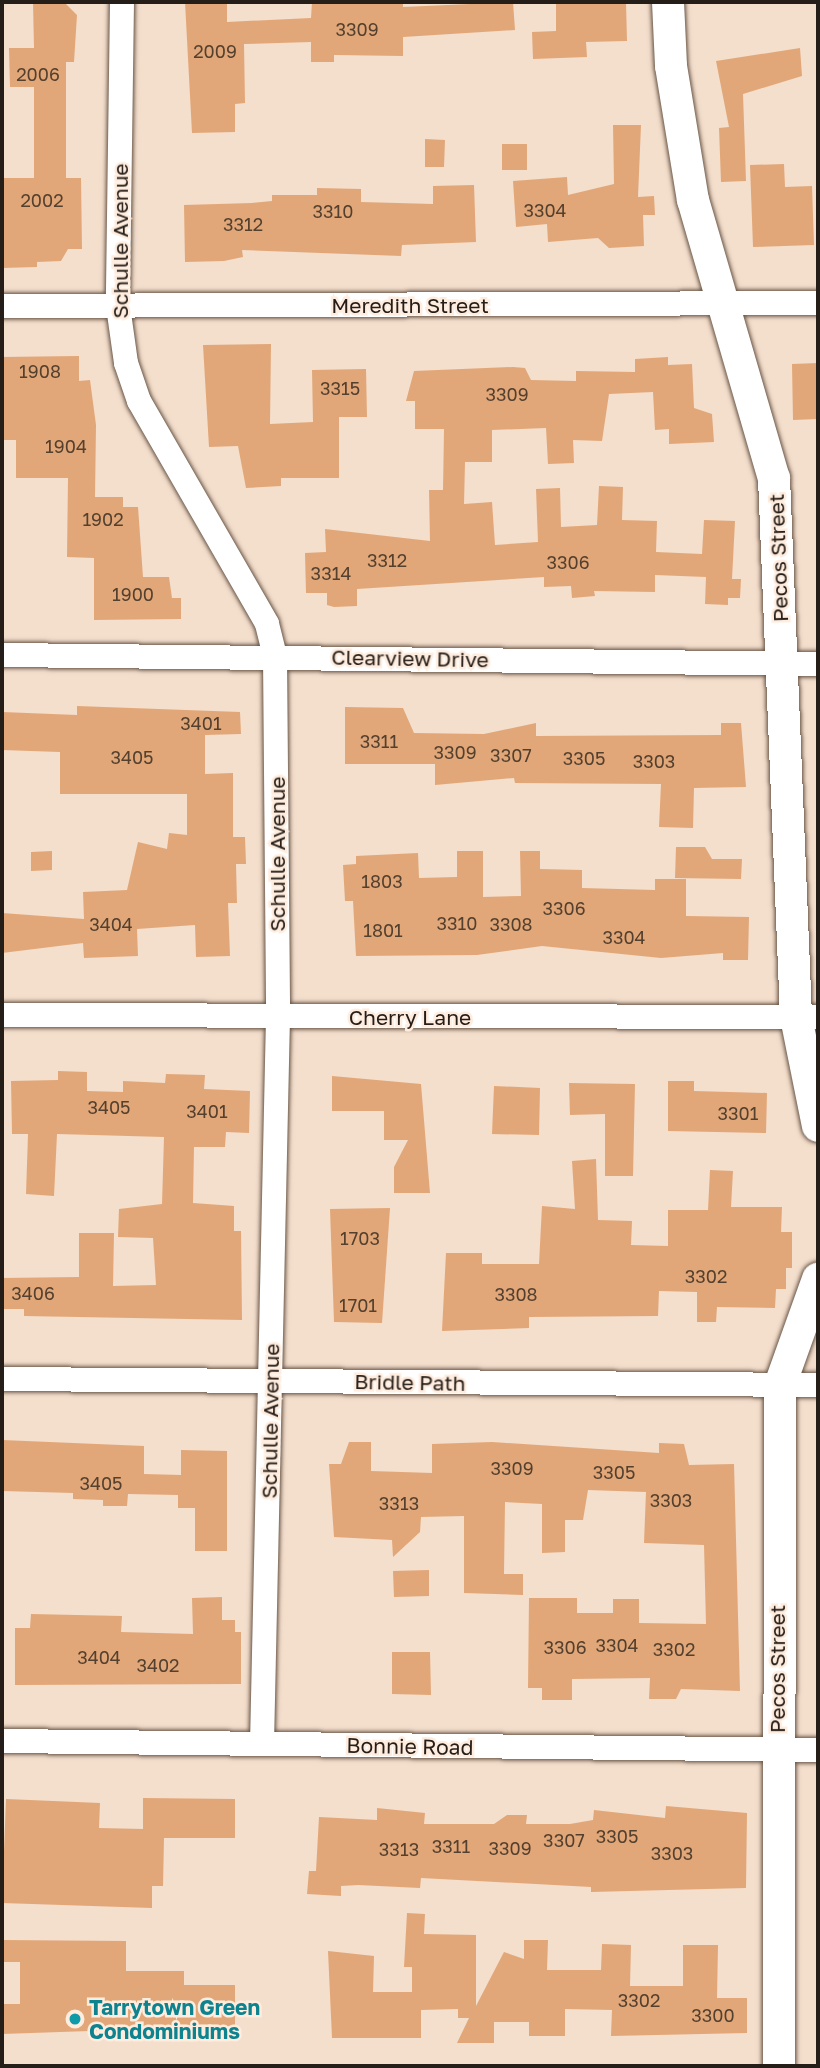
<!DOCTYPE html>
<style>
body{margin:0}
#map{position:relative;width:820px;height:2068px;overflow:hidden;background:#f4decc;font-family:"Golos Text",sans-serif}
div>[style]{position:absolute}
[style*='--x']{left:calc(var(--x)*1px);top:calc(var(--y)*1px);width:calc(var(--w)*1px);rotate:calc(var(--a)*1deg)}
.building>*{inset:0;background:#e2a778}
.roads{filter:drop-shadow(0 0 2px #685546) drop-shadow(0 0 2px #685546)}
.minor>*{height:24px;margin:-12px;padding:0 12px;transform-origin:12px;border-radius:12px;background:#fff}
.tertiary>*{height:32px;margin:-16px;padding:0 16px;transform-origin:16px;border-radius:16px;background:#fff}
.dots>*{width:19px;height:19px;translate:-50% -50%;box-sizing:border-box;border:4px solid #feecde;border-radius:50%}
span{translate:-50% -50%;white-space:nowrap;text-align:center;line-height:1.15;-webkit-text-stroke:5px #feecde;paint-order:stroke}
.number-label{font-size:18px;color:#54402f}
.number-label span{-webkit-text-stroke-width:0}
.street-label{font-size:21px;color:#251d17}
.culture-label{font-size:21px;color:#0d838f;font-weight:700}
.left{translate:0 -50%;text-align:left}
.frame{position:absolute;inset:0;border:4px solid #251d17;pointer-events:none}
</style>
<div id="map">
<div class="building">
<i style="clip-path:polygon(33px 2px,64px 2px,77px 15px,74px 62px,66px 62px,66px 178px,81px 178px,82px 249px,68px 249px,61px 261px,37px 262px,37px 267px,2px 268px,2px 178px,34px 178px,34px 87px,10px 87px,9px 48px,34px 48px)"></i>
<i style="clip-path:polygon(185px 2px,227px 2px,227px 22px,311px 18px,312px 2px,403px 2px,403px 7px,513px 2px,515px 30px,403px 37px,403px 56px,334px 55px,334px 62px,311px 62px,311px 42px,244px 44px,245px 103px,235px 104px,235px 132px,192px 133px)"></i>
<i style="clip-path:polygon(556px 2px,626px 2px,627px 41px,586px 42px,587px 57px,533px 59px,532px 32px,556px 31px)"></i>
<i style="clip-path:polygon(800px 48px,802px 76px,743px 94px,746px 181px,721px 182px,719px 128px,729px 127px,716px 61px)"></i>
<i style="clip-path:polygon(613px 125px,641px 125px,638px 197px,654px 196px,655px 215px,643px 215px,644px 246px,609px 248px,598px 238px,548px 242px,547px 224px,516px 227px,513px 181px,567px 177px,568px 195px,614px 184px)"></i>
<i style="clip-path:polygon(425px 139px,445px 140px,444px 167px,425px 167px)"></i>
<i style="clip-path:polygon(502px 144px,527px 144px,527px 170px,502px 170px)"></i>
<i style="clip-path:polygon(784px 164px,785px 187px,812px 186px,814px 245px,753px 247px,750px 165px)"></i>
<i style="clip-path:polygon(474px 185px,476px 242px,402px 245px,401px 256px,242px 250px,243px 257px,224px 261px,185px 262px,184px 205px,252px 203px,272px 201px,272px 195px,317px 195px,317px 188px,361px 189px,361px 202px,433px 204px,433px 186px)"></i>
<i style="clip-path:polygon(271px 344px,270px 424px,313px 422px,312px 370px,366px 369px,367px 417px,339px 417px,339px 478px,281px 478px,281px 486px,246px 488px,238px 446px,209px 447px,203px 345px)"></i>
<i style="clip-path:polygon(79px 356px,79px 381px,90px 380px,96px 425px,95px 497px,123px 497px,123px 507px,138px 507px,143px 577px,169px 577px,172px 598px,181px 598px,181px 619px,94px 620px,94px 558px,67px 557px,68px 478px,16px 478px,16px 440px,2px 440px,2px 357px)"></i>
<i style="clip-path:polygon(668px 357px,668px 365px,692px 364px,694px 408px,712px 414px,714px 442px,669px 444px,669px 429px,655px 430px,653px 392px,609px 394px,602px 441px,573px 440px,574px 463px,548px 464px,546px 428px,492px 430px,492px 462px,465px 462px,464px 504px,492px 502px,495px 545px,538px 542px,536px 489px,560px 488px,561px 527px,597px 525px,599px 486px,623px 487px,622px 520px,657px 521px,656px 552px,702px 554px,704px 520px,735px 521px,732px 579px,741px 579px,740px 598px,728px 598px,728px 605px,705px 604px,706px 577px,655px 575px,655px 592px,594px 591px,595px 596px,572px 598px,571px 586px,544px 587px,544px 577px,357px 589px,357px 606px,334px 607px,327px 605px,327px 593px,306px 593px,305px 553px,326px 552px,325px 529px,430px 541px,429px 490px,443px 490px,444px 429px,415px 429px,415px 401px,406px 401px,414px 371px,513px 367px,525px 368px,531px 380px,576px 381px,576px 371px,635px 372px,635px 359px)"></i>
<i style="clip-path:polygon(818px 363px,818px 419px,793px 420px,792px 364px)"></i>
<i style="clip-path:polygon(77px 706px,240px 712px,241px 734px,205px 735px,205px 774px,233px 773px,233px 837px,245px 837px,246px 864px,236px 864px,237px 903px,228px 903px,230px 956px,196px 957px,195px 925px,137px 929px,138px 956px,84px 958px,83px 943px,2px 953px,2px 913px,84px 919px,83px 892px,127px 890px,138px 842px,167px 849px,169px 833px,187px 835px,187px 794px,60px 794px,60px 752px,2px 750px,2px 712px,77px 715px)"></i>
<i style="clip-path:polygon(345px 707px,403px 708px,414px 733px,484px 734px,536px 723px,536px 736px,721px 735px,721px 723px,741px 723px,746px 787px,694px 788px,693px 828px,659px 827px,661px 784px,515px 783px,514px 778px,435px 785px,435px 764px,345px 764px)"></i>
<i style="clip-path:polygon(676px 847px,705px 847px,712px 859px,742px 859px,741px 879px,675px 878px)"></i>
<i style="clip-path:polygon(52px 851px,52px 870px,31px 871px,31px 852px)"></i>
<i style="clip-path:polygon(457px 851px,483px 851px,483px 897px,521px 896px,520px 851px,540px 851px,540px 869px,582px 870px,582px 888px,655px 890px,655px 879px,686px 879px,686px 916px,749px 917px,748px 960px,723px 960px,723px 953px,661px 958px,542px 946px,477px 955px,356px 956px,353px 901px,345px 901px,343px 865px,356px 864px,356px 856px,418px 853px,419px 878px,457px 877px)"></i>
<i style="clip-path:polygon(58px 1071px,87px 1072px,87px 1091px,123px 1092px,123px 1081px,165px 1083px,166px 1074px,205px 1075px,204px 1089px,250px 1091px,249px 1133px,226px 1132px,225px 1147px,194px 1147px,193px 1203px,234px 1206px,234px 1231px,241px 1231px,242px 1320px,24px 1316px,24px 1309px,2px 1309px,2px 1278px,79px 1277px,79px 1233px,114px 1233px,113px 1286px,156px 1285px,153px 1238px,118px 1237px,119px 1209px,162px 1204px,164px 1137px,57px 1134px,54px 1196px,26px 1194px,28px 1134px,12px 1134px,11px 1081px,58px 1080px)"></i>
<i style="clip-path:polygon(332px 1076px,421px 1084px,430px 1193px,394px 1193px,394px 1167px,408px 1140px,384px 1140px,384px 1111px,332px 1111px)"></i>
<i style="clip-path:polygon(668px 1081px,694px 1081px,694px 1091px,767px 1093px,766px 1133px,668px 1131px)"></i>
<i style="clip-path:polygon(569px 1083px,635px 1084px,633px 1176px,605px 1176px,605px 1114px,570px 1115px)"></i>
<i style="clip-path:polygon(494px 1086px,540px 1088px,539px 1135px,492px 1134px)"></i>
<i style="clip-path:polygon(596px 1159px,598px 1220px,632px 1221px,631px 1245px,668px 1246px,668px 1210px,708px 1210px,710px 1170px,733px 1171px,731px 1207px,782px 1207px,781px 1232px,792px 1232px,792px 1268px,786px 1268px,786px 1289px,776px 1289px,775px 1308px,717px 1307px,716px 1322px,697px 1322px,697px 1292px,659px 1291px,658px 1316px,529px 1317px,529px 1328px,442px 1331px,446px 1253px,482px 1253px,482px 1264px,539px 1264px,542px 1206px,575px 1209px,572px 1161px)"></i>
<i style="clip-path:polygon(390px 1208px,382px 1323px,334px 1322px,330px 1209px)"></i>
<i style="clip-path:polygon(2px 1440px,144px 1446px,144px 1474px,181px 1475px,181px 1450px,227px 1451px,227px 1551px,195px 1551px,195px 1508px,178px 1508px,178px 1495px,128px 1494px,127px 1506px,103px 1506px,103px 1500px,73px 1499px,73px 1493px,2px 1491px)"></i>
<i style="clip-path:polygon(349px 1442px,371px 1442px,371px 1471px,432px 1473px,432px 1444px,492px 1442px,659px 1453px,659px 1443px,684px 1444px,689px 1465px,734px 1464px,740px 1691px,681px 1689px,676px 1699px,649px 1699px,650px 1678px,572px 1679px,572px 1700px,542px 1700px,542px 1688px,528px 1688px,529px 1598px,577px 1598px,577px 1613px,613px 1613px,613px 1599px,639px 1599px,639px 1623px,706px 1624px,704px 1545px,644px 1543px,646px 1492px,588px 1490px,583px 1520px,565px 1520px,565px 1552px,542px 1553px,542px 1504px,505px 1502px,504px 1574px,523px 1574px,523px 1595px,464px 1593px,464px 1516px,421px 1517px,420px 1532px,393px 1557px,392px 1540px,334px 1537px,329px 1464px,341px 1464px)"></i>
<i style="clip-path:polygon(429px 1570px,429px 1596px,394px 1597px,393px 1571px)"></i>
<i style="clip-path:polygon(222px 1597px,222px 1620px,235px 1620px,235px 1632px,241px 1632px,241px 1684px,15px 1685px,15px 1628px,30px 1628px,31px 1614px,122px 1616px,121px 1632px,193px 1634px,192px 1598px)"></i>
<i style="clip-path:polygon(392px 1652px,430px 1652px,431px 1695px,392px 1694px)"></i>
<i style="clip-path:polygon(143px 1798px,235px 1799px,235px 1838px,164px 1838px,163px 1886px,152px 1886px,152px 1908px,2px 1903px,6px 1799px,100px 1803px,99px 1828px,143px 1829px)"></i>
<i style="clip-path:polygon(666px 1806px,747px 1813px,746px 1888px,591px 1892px,591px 1887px,421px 1878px,420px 1888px,358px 1885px,341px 1886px,341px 1896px,307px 1894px,309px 1871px,316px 1871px,319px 1817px,377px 1820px,377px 1808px,425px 1813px,424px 1824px,494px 1824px,507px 1815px,527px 1815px,526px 1824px,570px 1824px,593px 1820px,594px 1810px,665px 1818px)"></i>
<i style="clip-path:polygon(407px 1913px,425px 1914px,424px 1934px,476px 1935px,476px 2006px,504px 1952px,524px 1959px,524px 1940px,548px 1940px,547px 1970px,601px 1970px,602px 1944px,631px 1945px,630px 1986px,683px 1986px,683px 1945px,718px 1945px,717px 1998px,747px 1998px,747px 2033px,611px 2036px,612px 2010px,565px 2009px,565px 2036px,529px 2036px,529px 2022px,494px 2022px,494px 2043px,457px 2043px,469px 2018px,458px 2018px,458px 2009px,421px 2010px,421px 2038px,332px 2038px,328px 1951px,374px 1956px,373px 1992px,412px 1992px,412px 1967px,404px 1967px)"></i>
<i style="clip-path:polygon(2px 1940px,126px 1941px,126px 1971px,184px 1971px,184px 1985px,235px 1985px,235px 2026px,2px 2034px,2px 2004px,20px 2004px,20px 1962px,2px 1962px)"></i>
</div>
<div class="roads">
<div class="minor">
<i style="--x:122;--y:2;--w:304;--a:90.8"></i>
<i style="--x:118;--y:306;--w:58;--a:82"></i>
<i style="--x:126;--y:363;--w:40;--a:71.1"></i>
<i style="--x:139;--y:401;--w:257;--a:60.1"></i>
<i style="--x:267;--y:624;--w:33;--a:76"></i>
<i style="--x:275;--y:656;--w:361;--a:89.5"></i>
<i style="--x:278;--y:1017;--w:727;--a:91.26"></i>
<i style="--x:2;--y:306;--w:816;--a:-0.21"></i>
<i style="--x:2;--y:655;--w:816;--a:0.63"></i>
<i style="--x:2;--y:1015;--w:816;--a:0.14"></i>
<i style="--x:2;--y:1379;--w:816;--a:0.42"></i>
<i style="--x:2;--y:1741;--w:816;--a:0.63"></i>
</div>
<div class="tertiary">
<i style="--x:668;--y:2;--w:64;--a:87.3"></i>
<i style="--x:671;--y:66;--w:136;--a:80.7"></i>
<i style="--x:693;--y:200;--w:290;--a:73.8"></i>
<i style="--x:774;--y:478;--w:539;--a:87.66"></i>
<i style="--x:796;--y:1017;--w:111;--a:78.6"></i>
<i style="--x:779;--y:2066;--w:681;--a:-89.92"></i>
<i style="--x:780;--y:1385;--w:113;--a:-70.3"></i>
</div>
</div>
<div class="dots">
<i style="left:75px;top:2019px;background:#0f9aa8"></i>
</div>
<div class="number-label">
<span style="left:357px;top:29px">3309</span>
<span style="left:215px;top:51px">2009</span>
<span style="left:38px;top:74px">2006</span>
<span style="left:42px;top:200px">2002</span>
<span style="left:545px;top:210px">3304</span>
<span style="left:333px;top:211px">3310</span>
<span style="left:243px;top:224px">3312</span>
<span style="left:40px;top:371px">1908</span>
<span style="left:340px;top:388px">3315</span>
<span style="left:507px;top:394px">3309</span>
<span style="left:66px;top:446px">1904</span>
<span style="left:103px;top:519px">1902</span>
<span style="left:387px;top:560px">3312</span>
<span style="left:568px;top:562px">3306</span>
<span style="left:331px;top:573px">3314</span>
<span style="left:133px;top:594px">1900</span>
<span style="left:201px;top:723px">3401</span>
<span style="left:379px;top:741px">3311</span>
<span style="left:455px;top:752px">3309</span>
<span style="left:511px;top:755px">3307</span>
<span style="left:132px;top:757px">3405</span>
<span style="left:584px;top:758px">3305</span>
<span style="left:654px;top:761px">3303</span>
<span style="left:382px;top:881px">1803</span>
<span style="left:564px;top:908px">3306</span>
<span style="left:457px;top:923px">3310</span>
<span style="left:111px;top:924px">3404</span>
<span style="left:511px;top:924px">3308</span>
<span style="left:383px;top:930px">1801</span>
<span style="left:624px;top:937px">3304</span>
<span style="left:109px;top:1107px">3405</span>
<span style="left:207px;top:1111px">3401</span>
<span style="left:738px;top:1113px">3301</span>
<span style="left:360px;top:1238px">1703</span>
<span style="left:706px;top:1276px">3302</span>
<span style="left:33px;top:1293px">3406</span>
<span style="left:516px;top:1294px">3308</span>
<span style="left:358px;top:1305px">1701</span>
<span style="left:512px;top:1468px">3309</span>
<span style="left:614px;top:1472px">3305</span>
<span style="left:101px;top:1483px">3405</span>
<span style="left:671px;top:1500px">3303</span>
<span style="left:399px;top:1503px">3313</span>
<span style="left:617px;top:1645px">3304</span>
<span style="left:565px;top:1647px">3306</span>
<span style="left:674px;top:1649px">3302</span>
<span style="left:99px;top:1657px">3404</span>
<span style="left:158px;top:1665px">3402</span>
<span style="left:617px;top:1836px">3305</span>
<span style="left:564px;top:1840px">3307</span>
<span style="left:451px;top:1846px">3311</span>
<span style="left:510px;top:1848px">3309</span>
<span style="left:399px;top:1849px">3313</span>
<span style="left:672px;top:1853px">3303</span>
<span style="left:639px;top:2000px">3302</span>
<span style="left:713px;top:2015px">3300</span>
</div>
<div class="street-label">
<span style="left:120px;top:241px;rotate:-90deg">Schulle Avenue</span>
<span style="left:410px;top:305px">Meredith Street</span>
<span style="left:778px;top:558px;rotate:-92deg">Pecos Street</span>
<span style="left:410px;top:658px;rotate:1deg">Clearview Drive</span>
<span style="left:277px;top:854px;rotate:-90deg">Schulle Avenue</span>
<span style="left:410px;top:1017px">Cherry Lane</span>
<span style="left:410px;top:1382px;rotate:1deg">Bridle Path</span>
<span style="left:270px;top:1421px;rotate:-89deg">Schulle Avenue</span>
<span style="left:777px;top:1669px;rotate:-90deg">Pecos Street</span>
<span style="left:410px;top:1746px;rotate:1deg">Bonnie Road</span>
</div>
<div class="culture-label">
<span class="left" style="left:89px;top:2019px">Tarrytown Green<br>Condominiums</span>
</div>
<div class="frame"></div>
</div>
